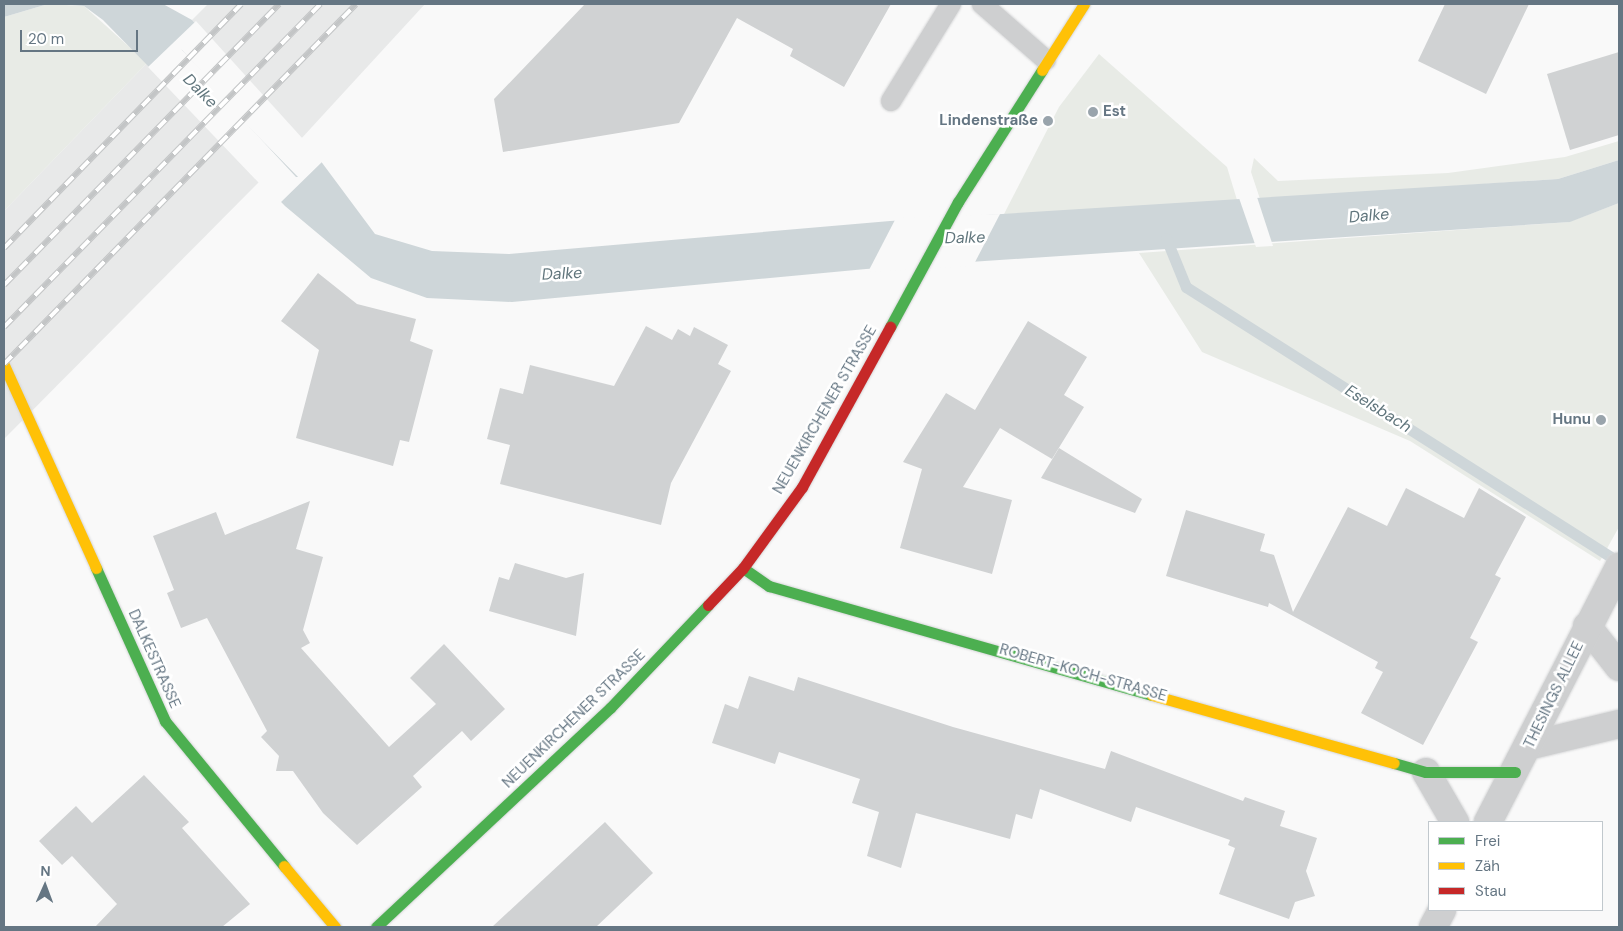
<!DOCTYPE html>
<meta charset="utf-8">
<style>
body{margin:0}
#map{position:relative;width:1623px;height:931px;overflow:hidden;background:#f9f9f9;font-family:"DM Sans",sans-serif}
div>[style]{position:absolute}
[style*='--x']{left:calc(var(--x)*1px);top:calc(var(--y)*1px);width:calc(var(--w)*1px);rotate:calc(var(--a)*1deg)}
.built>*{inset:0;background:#e8e9e9}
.green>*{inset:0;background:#e8ebe6}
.water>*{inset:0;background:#ced6d9}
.pier>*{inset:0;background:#f9f9f9}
.stream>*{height:11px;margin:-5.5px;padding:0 5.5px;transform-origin:5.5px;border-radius:5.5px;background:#ced6d9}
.building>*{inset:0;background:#d0d2d3}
.roads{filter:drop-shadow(0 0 1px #d5d6d7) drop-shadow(0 0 1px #d5d6d7)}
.lane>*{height:20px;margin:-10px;padding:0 10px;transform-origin:10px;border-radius:10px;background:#cecfd0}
.street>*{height:28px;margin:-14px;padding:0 14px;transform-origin:14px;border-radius:14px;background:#cecfd0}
.fast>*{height:11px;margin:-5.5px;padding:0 5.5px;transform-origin:5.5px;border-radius:5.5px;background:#4caf50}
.slow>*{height:11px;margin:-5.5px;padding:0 5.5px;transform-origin:5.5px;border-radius:5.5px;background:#ffc107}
.jam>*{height:11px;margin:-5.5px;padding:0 5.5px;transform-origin:5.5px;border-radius:5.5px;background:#c62828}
.rail>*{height:5.5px;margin-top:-2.75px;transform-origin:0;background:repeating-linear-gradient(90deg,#fff 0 11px,#c3c5c6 0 22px);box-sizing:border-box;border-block:1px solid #c3c5c6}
.dots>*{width:14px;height:14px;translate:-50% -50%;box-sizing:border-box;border:2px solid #fff;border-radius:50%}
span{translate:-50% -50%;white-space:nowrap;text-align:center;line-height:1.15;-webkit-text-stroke:5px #fff;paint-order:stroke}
.poi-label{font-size:15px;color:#657683;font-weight:700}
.left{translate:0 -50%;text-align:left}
.right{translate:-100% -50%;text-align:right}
.street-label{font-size:15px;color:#657683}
.water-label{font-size:16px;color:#60757c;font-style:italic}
.frame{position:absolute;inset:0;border:5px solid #657683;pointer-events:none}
.legend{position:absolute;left:1428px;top:821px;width:175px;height:90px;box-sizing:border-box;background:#fff;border:1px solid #c1c8cd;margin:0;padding:6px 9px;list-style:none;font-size:15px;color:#657683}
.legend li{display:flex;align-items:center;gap:10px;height:25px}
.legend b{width:25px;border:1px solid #c1c8cd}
.north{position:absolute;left:20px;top:861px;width:50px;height:50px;-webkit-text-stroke:4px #fff;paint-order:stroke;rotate:2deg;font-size:14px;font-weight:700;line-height:20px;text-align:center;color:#657683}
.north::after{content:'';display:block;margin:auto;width:18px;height:22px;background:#657683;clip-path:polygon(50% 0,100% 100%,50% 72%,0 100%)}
.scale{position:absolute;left:20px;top:30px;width:118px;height:22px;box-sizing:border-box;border:2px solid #657683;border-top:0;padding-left:6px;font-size:15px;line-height:18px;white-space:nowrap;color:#657683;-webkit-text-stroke:4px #fff;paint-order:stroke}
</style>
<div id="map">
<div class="built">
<i style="clip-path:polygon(208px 4px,425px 4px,300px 140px,192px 20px)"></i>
<i style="clip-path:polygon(147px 63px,260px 181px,4px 439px,4px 211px)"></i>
</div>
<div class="green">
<i style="clip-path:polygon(48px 4px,84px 6px,147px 63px,4px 211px,4px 17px)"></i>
<i style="clip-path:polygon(1099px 54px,1227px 167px,1237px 200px,1003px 216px,1059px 107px)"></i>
<i style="clip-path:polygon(1619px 141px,1619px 160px,1558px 179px,1260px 199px,1251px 172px,1254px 158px,1278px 181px,1448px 173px,1565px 157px)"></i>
<i style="clip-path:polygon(1619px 203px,1619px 527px,1600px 561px,1410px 441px,1202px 352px,1139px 253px,1569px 222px)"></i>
</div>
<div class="water">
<i style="clip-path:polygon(4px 4px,48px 4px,4px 17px)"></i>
<i style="clip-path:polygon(evenodd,58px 4px,163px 4px,192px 20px,317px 156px,375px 234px,432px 251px,509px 254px,890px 221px,1558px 179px,1619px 160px,1619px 203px,1570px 222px,866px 269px,512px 302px,427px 298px,371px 278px,285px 206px,103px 20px,84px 6px,58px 4px,178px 46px,301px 172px,300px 179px,176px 53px,178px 46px)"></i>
</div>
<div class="pier">
<i style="clip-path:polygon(evenodd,196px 21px,323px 161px,279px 204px,148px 67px,196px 21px,177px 49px,182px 50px,299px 177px,296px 177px,177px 49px)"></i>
<i style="clip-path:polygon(1257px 197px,1273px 246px,1256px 247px,1239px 198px)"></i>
<i style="clip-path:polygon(1000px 214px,973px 266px,868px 272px,896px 218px)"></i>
</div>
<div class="stream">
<i style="--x:1166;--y:238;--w:53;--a:67.8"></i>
<i style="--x:1186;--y:287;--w:513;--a:32.42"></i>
</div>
<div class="building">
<i style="clip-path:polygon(585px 4px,891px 4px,844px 87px,790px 56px,793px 49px,737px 18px,679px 123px,503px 152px,494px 99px)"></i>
<i style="clip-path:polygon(1445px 4px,1529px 4px,1486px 94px,1418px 61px)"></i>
<i style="clip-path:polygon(1619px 52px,1619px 135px,1570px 150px,1547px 74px)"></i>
<i style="clip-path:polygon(318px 273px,357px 304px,416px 319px,410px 341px,433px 350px,409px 442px,400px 440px,393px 466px,296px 438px,319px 350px,281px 321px)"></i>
<i style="clip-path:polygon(1028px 321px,1087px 357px,1064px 395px,1084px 407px,1052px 459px,1000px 428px,963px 487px,1012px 500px,992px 574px,900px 548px,922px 469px,903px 462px,946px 393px,975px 410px)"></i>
<i style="clip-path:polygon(646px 326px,672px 340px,678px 329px,690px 336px,694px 327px,728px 345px,718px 364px,731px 371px,671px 483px,661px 525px,500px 484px,510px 445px,487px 439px,500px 388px,523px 394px,530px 365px,614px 386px)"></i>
<i style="clip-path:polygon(1059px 448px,1142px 499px,1135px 513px,1041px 478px)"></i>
<i style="clip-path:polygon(1406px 488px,1464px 518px,1479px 488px,1526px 517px,1495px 575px,1501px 578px,1470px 638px,1478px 642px,1423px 745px,1361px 713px,1383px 672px,1375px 668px,1378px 662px,1269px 603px,1268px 607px,1166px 576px,1186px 510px,1265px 534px,1260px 551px,1274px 555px,1293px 612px,1348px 507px,1387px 526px)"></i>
<i style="clip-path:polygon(310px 501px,296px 549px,323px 557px,303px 630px,310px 643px,301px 648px,389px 747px,436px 704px,410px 678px,444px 644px,505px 709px,471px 741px,462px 731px,413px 776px,422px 787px,357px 845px,323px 813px,293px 771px,276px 771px,279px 756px,261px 737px,267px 731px,207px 618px,181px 628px,167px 593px,174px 590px,153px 536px,216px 512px,225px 535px)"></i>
<i style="clip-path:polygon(515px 563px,566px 578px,584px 573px,576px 636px,489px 611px,499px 577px,509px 580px)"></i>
<i style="clip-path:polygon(749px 676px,794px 691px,798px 677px,953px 727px,1105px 769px,1111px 751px,1243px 801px,1245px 797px,1285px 811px,1280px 826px,1317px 838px,1306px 871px,1315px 896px,1295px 902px,1289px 919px,1219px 894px,1235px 848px,1228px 845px,1230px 840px,1136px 807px,1131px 822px,1040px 789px,1032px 819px,1016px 814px,1010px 839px,916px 813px,901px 868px,867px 856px,879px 812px,852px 803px,860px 779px,779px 752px,775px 764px,712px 743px,725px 704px,738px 709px)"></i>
<i style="clip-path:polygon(144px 775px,189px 822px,182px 828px,250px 904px,222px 927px,95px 927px,117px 904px,72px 856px,62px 865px,39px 841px,76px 806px,92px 823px)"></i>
<i style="clip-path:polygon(605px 822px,653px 873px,596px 927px,492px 927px)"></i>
</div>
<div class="roads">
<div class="lane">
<i style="--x:982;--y:4;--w:85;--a:41.2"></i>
<i style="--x:891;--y:101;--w:114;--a:-58.3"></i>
</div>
<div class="street">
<i style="--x:1587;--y:626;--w:52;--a:52"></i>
<i style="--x:1528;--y:746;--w:94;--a:-13.6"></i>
<i style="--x:1426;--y:772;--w:58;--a:59.9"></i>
<i style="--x:1488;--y:822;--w:287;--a:-62.8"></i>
<i style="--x:1433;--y:927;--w:19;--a:-62"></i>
</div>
<div class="fast">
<i style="--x:890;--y:327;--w:142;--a:-61.5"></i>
<i style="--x:958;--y:202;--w:156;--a:-57.5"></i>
<i style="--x:96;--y:568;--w:168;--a:65.7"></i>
<i style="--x:165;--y:721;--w:188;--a:50.6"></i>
<i style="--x:743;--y:568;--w:32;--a:35"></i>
<i style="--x:769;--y:586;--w:398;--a:15.9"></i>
<i style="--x:1394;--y:763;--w:33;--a:16"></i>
<i style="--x:1426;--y:772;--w:89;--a:0"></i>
<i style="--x:376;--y:927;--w:320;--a:-43.1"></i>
<i style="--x:610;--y:708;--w:142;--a:-46.4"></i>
</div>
<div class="slow">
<i style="--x:1042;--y:70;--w:78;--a:-57.5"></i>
<i style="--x:4;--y:365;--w:223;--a:65.6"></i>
<i style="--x:1152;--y:695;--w:251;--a:15.7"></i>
<i style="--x:284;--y:866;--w:80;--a:50.1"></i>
</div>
<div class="jam">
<i style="--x:708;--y:605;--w:51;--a:-46.6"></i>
<i style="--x:743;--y:568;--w:100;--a:-53.9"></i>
<i style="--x:802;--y:487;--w:183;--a:-61.2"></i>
</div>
</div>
<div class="rail">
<i style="--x:4;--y:248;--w:340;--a:-45.8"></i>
<i style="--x:4;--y:285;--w:393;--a:-45.6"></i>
<i style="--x:4;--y:327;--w:452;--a:-45.6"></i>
<i style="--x:4;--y:364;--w:503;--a:-45.64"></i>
</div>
<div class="dots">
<i style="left:1093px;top:112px;background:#99a4ac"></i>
<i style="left:1048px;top:121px;background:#99a4ac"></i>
<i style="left:1601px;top:420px;background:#99a4ac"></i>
</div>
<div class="poi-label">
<span class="left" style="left:1103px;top:112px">Est</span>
<span class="right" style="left:1038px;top:121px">Lindenstraße</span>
<span class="right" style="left:1591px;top:420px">Hunu</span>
</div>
<div class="street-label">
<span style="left:825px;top:410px;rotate:-60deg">NEUENKIRCHENER STRASSE</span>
<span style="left:154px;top:659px;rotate:66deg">DALKESTRASSE</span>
<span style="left:1083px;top:673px;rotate:16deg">ROBERT-KOCH-STRASSE</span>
<span style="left:1554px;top:695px;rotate:-64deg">THESINGS ALLEE</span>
<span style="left:574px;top:719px;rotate:-44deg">NEUENKIRCHENER STRASSE</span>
</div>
<div class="water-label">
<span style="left:200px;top:91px;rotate:45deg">Dalke</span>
<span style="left:1369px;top:216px;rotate:-5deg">Dalke</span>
<span style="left:965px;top:238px;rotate:-1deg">Dalke</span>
<span style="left:562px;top:274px;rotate:-3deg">Dalke</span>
<span style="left:1378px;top:409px;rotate:32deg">Eselsbach</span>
</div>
<div class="frame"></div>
<ul class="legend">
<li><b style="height:6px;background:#4caf50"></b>Frei</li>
<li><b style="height:6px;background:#ffc107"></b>Zäh</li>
<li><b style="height:6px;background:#c62828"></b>Stau</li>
</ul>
<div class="north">N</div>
<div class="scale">20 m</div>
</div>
